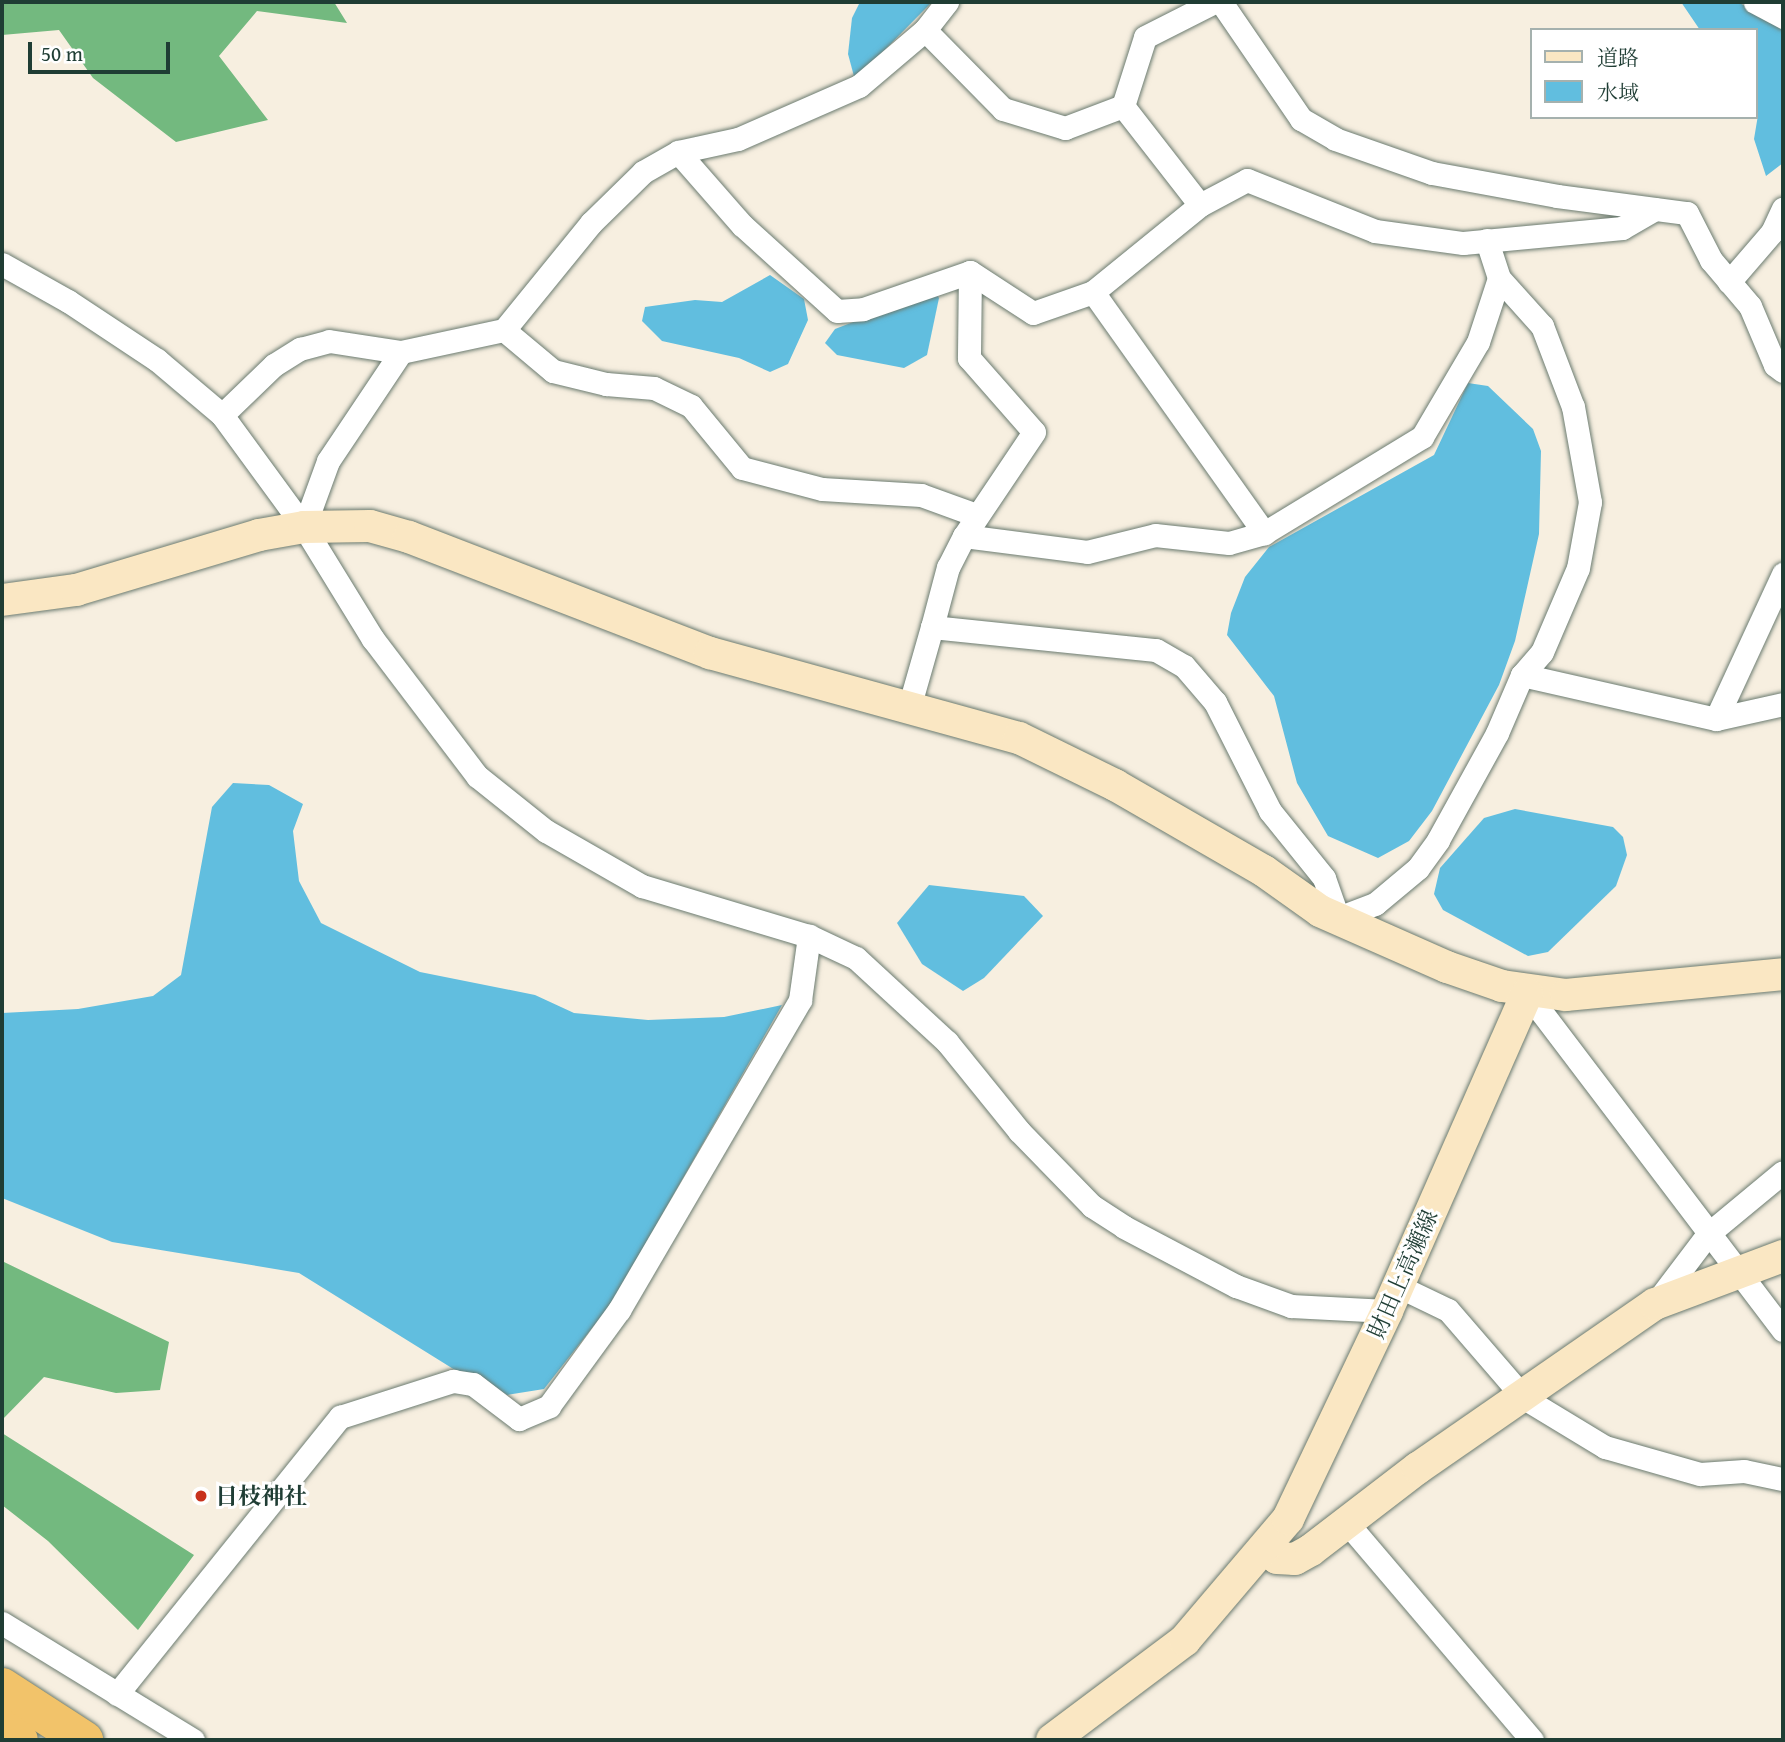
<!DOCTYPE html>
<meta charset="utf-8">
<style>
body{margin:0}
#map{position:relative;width:1785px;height:1742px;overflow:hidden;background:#f7efe0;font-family:"Gentium Book Plus","Noto Serif JP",serif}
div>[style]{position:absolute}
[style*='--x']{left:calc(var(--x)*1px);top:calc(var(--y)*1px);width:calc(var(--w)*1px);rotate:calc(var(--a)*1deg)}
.forest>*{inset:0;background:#73b97f}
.water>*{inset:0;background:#61bedf}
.roads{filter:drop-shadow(0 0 2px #6b7b70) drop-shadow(0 0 2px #6b7b70)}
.street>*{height:23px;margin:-11.5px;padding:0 11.5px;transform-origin:11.5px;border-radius:11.5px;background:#fff}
.secondary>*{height:32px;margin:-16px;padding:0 16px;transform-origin:16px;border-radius:16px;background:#fae7c3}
.highway>*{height:38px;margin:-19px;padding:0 19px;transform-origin:19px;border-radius:19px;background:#f2c36a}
.dots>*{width:19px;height:19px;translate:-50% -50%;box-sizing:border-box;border:4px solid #fff;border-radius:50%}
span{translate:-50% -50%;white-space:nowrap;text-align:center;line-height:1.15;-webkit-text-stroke:6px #fff;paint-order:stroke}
.street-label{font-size:23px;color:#1f3d34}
.poi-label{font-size:23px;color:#1f3d34;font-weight:700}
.left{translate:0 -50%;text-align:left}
.frame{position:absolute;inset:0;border:4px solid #1f3d34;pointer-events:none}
.legend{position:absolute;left:1530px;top:28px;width:228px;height:91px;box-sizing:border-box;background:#fff;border:2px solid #a5b1ae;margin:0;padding:9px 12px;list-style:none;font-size:21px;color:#1f3d34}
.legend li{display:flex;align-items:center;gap:14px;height:35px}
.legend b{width:35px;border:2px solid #a5b1ae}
.scale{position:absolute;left:28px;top:42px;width:142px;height:32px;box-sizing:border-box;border:4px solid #1f3d34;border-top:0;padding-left:9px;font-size:21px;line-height:24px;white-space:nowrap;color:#1f3d34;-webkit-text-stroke:5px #fff;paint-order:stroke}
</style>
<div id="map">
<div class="forest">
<i style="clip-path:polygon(2px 2px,334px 2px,347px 23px,257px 11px,219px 56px,268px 120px,176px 142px,93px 78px,59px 30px,2px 35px)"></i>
<i style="clip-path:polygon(2px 1261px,169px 1342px,160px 1390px,116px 1393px,44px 1377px,2px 1420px)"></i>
<i style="clip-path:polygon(2px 1433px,194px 1555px,138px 1630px,48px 1541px,2px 1505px)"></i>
</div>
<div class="water">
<i style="clip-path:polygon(860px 2px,932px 2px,855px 80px,848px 54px,852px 18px)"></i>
<i style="clip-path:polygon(1681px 2px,1738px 2px,1783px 28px,1783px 163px,1766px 176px,1754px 139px,1758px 115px,1755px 30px,1700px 30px)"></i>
<i style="clip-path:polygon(770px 275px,804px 299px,808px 320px,788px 364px,770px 372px,739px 358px,662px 341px,642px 321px,645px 307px,695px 300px,722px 302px)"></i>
<i style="clip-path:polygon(934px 291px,939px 298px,927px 355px,904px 368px,837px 355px,825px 343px,835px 329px)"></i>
<i style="clip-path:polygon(1468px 383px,1488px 386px,1533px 429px,1541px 451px,1539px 534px,1515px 641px,1499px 685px,1432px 811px,1409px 841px,1378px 858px,1328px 836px,1297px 783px,1274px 696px,1227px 635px,1231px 613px,1245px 577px,1269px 547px,1434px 455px)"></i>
<i style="clip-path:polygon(233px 783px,269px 785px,303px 804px,293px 831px,299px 881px,321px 923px,420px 972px,535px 995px,574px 1013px,648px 1020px,724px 1017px,782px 1005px,611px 1304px,544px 1389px,507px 1395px,480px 1376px,455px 1370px,299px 1273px,112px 1242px,2px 1198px,2px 1013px,78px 1009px,153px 996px,181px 975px,212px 807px)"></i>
<i style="clip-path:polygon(1515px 809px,1613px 827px,1623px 837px,1627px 855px,1616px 886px,1548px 952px,1528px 956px,1443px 910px,1434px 894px,1440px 868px,1484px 818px)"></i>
<i style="clip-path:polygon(929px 885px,1024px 896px,1043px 916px,984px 978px,963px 991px,922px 964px,897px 923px)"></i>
</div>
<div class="roads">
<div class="street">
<i style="--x:1221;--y:2;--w:142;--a:55.6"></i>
<i style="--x:1301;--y:119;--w:39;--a:30"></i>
<i style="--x:1335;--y:139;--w:103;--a:19.3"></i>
<i style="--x:1432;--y:173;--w:127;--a:10.4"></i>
<i style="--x:1557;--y:196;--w:131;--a:7.5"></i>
<i style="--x:1687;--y:213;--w:53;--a:62.9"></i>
<i style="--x:1711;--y:260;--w:60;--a:49.7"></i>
<i style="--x:1750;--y:306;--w:64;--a:67"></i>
<i style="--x:1775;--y:365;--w:10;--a:37"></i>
<i style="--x:1755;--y:2;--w:32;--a:28"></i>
<i style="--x:925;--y:30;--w:111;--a:45.4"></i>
<i style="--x:1003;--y:109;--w:65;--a:17"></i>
<i style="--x:1065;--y:128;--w:62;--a:-20.8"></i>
<i style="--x:678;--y:152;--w:97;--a:48.8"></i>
<i style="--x:742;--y:225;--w:128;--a:42.2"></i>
<i style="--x:837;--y:311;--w:26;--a:-4"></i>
<i style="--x:863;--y:309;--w:113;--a:-19.1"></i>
<i style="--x:970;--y:272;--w:75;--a:33.1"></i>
<i style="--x:1033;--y:313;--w:64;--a:-19.3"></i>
<i style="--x:1093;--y:292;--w:138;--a:-39.1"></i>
<i style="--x:1200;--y:205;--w:53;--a:-28"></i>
<i style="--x:1247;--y:180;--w:138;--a:21.7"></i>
<i style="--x:1375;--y:231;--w:89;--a:7.8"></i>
<i style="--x:1463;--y:243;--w:160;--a:-5.4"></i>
<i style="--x:1622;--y:228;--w:38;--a:-30"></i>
<i style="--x:1200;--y:205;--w:125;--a:-127.9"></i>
<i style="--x:1123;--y:106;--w:72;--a:-72.3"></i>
<i style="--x:1145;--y:37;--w:77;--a:-26.9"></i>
<i style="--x:2;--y:264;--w:76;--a:29.3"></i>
<i style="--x:68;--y:301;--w:107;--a:33.5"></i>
<i style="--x:157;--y:360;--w:85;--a:40.2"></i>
<i style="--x:222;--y:415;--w:139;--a:53.8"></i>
<i style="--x:304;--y:527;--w:132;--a:58.4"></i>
<i style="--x:373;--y:639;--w:172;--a:52.8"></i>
<i style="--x:477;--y:776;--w:88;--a:38.6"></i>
<i style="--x:546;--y:831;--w:111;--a:29.8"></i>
<i style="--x:642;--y:886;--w:174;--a:16.7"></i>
<i style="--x:809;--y:936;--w:52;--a:25.1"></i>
<i style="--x:856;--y:958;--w:124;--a:42.7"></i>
<i style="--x:947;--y:1042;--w:114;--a:51"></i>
<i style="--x:1019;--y:1131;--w:105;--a:45.8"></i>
<i style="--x:1092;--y:1206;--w:38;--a:33"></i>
<i style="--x:1124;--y:1227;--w:127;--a:27.8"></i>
<i style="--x:1236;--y:1286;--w:59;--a:20"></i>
<i style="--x:1291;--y:1306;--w:96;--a:3"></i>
<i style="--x:970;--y:272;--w:86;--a:90.7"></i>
<i style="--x:969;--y:358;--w:98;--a:48.7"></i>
<i style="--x:1034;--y:432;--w:125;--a:123.9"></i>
<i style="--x:964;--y:536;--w:35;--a:117"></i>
<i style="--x:948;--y:567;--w:62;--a:104.9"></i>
<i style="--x:932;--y:627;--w:225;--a:5.9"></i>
<i style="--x:1156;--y:650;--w:32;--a:30"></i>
<i style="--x:1184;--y:666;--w:48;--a:49.3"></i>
<i style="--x:1215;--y:702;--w:122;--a:63.2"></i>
<i style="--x:1270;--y:811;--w:86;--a:51.1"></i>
<i style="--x:1324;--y:878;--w:42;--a:70.7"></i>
<i style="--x:1338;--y:918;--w:40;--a:-21"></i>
<i style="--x:1375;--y:904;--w:56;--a:-39.9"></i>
<i style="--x:1418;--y:868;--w:34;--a:-54"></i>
<i style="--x:1438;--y:840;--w:122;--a:-61.1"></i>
<i style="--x:1497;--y:733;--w:63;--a:-66.7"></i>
<i style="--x:1522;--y:675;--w:30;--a:-49"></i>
<i style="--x:1542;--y:652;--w:91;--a:-66.8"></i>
<i style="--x:1578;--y:568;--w:67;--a:-79.7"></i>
<i style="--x:1590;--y:502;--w:97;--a:-100.1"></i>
<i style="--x:1573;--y:407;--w:87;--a:-110.9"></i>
<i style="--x:1542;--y:326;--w:64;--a:-131.9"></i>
<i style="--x:1499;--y:278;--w:40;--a:-108"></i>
<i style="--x:1729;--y:282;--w:66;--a:-49.3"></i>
<i style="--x:1772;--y:232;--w:26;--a:-65"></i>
<i style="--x:1093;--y:292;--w:296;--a:54.6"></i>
<i style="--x:504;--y:330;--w:64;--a:39.9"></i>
<i style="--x:553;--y:371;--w:55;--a:13.8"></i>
<i style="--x:606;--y:384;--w:48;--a:4.8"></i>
<i style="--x:654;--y:388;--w:41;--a:25.9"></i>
<i style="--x:691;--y:406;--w:80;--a:50.6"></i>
<i style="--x:742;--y:468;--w:83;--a:14.7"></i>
<i style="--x:822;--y:489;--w:99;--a:3.5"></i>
<i style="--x:921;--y:495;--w:59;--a:20"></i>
<i style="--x:222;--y:415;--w:72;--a:-43.9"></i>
<i style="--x:274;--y:365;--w:31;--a:-32"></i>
<i style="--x:300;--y:349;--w:30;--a:-15"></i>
<i style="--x:329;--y:341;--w:73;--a:8.7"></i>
<i style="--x:401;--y:352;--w:105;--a:-12.1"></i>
<i style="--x:504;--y:330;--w:138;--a:-50.9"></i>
<i style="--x:591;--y:223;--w:73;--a:-44.4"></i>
<i style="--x:643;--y:172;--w:40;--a:-29.7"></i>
<i style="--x:678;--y:152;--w:61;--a:-12.2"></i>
<i style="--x:738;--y:139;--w:132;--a:-23.7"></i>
<i style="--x:859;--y:86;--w:87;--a:-40.3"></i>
<i style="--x:925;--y:30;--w:36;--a:-52"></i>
<i style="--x:304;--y:527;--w:70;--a:-70"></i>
<i style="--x:328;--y:461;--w:131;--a:-56.2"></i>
<i style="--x:964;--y:536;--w:124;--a:7.4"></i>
<i style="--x:1087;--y:552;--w:70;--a:-14"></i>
<i style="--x:1155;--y:535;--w:74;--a:6.2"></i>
<i style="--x:1229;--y:543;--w:36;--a:-16"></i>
<i style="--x:1264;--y:533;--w:185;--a:-31.3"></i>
<i style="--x:1422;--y:437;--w:110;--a:-59.5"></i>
<i style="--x:1478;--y:342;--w:67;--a:-71.8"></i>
<i style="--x:1522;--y:675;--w:199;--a:12.8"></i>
<i style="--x:1716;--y:719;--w:69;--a:-12.6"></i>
<i style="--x:910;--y:704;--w:80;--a:-74.1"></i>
<i style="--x:1716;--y:719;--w:160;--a:-65.2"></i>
<i style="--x:1527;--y:993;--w:423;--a:52.8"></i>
<i style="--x:1398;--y:1286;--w:55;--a:25.6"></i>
<i style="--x:1448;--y:1310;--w:116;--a:49.2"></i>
<i style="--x:1524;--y:1398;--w:95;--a:31.2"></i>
<i style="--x:1605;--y:1447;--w:99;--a:15.9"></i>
<i style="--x:1700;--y:1474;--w:44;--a:-3.9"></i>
<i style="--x:1744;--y:1471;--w:40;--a:12"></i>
<i style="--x:1655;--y:1304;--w:88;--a:-52.9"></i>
<i style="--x:1708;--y:1234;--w:97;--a:-39.6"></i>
<i style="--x:1348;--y:1524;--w:284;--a:49.6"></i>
<i style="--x:2;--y:1623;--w:224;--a:31.5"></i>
<i style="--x:117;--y:1694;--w:356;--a:-51.2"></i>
<i style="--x:340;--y:1417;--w:119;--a:-17.7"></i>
<i style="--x:453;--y:1381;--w:20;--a:9"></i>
<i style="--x:473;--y:1384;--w:58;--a:37.3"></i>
<i style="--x:519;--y:1419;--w:33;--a:-23"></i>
<i style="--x:549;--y:1406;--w:119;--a:-53.9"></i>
<i style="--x:619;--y:1310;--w:359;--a:-59.7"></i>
<i style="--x:800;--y:1000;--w:65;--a:-82"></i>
</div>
<div class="secondary">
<i style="--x:2;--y:600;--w:75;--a:-7.7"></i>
<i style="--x:76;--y:590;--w:191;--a:-16.7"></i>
<i style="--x:259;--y:535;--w:46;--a:-10.1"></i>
<i style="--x:304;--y:527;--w:66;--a:-0.9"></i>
<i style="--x:370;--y:526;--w:41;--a:15.8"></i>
<i style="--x:409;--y:537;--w:323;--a:21.1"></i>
<i style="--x:710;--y:653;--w:320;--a:15.4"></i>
<i style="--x:1019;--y:738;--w:107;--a:26.1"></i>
<i style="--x:1115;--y:785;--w:172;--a:30"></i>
<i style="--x:1264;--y:871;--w:69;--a:35.5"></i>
<i style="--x:1320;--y:911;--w:139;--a:23.8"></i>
<i style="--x:1447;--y:967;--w:58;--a:19.1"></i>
<i style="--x:1502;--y:986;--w:65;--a:8"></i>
<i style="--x:1566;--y:995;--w:218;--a:-5.5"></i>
<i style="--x:1266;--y:1549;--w:14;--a:39"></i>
<i style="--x:1277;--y:1558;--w:18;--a:3"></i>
<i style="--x:1295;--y:1559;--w:18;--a:-29"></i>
<i style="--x:1311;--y:1550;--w:135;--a:-37.5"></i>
<i style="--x:1418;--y:1468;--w:288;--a:-34.7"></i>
<i style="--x:1655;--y:1304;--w:137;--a:-20.6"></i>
<i style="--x:1052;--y:1740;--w:166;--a:-36.9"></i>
<i style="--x:1185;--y:1640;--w:159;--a:-49.6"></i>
<i style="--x:1288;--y:1519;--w:230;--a:-64.5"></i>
<i style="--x:1387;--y:1311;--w:347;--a:-66.2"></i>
</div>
<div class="highway">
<i style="--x:2;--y:1687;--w:98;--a:32.9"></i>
<i style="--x:2;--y:1729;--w:20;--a:33"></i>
</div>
</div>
<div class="dots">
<i style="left:201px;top:1496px;background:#c8321e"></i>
</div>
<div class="street-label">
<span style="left:1403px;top:1274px;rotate:-66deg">財田上高瀬線</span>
</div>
<div class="poi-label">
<span class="left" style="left:215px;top:1496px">日枝神社</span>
</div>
<div class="frame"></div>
<ul class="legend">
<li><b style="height:9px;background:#fae7c3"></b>道路</li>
<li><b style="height:19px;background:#61bedf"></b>水域</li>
</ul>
<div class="scale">50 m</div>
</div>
